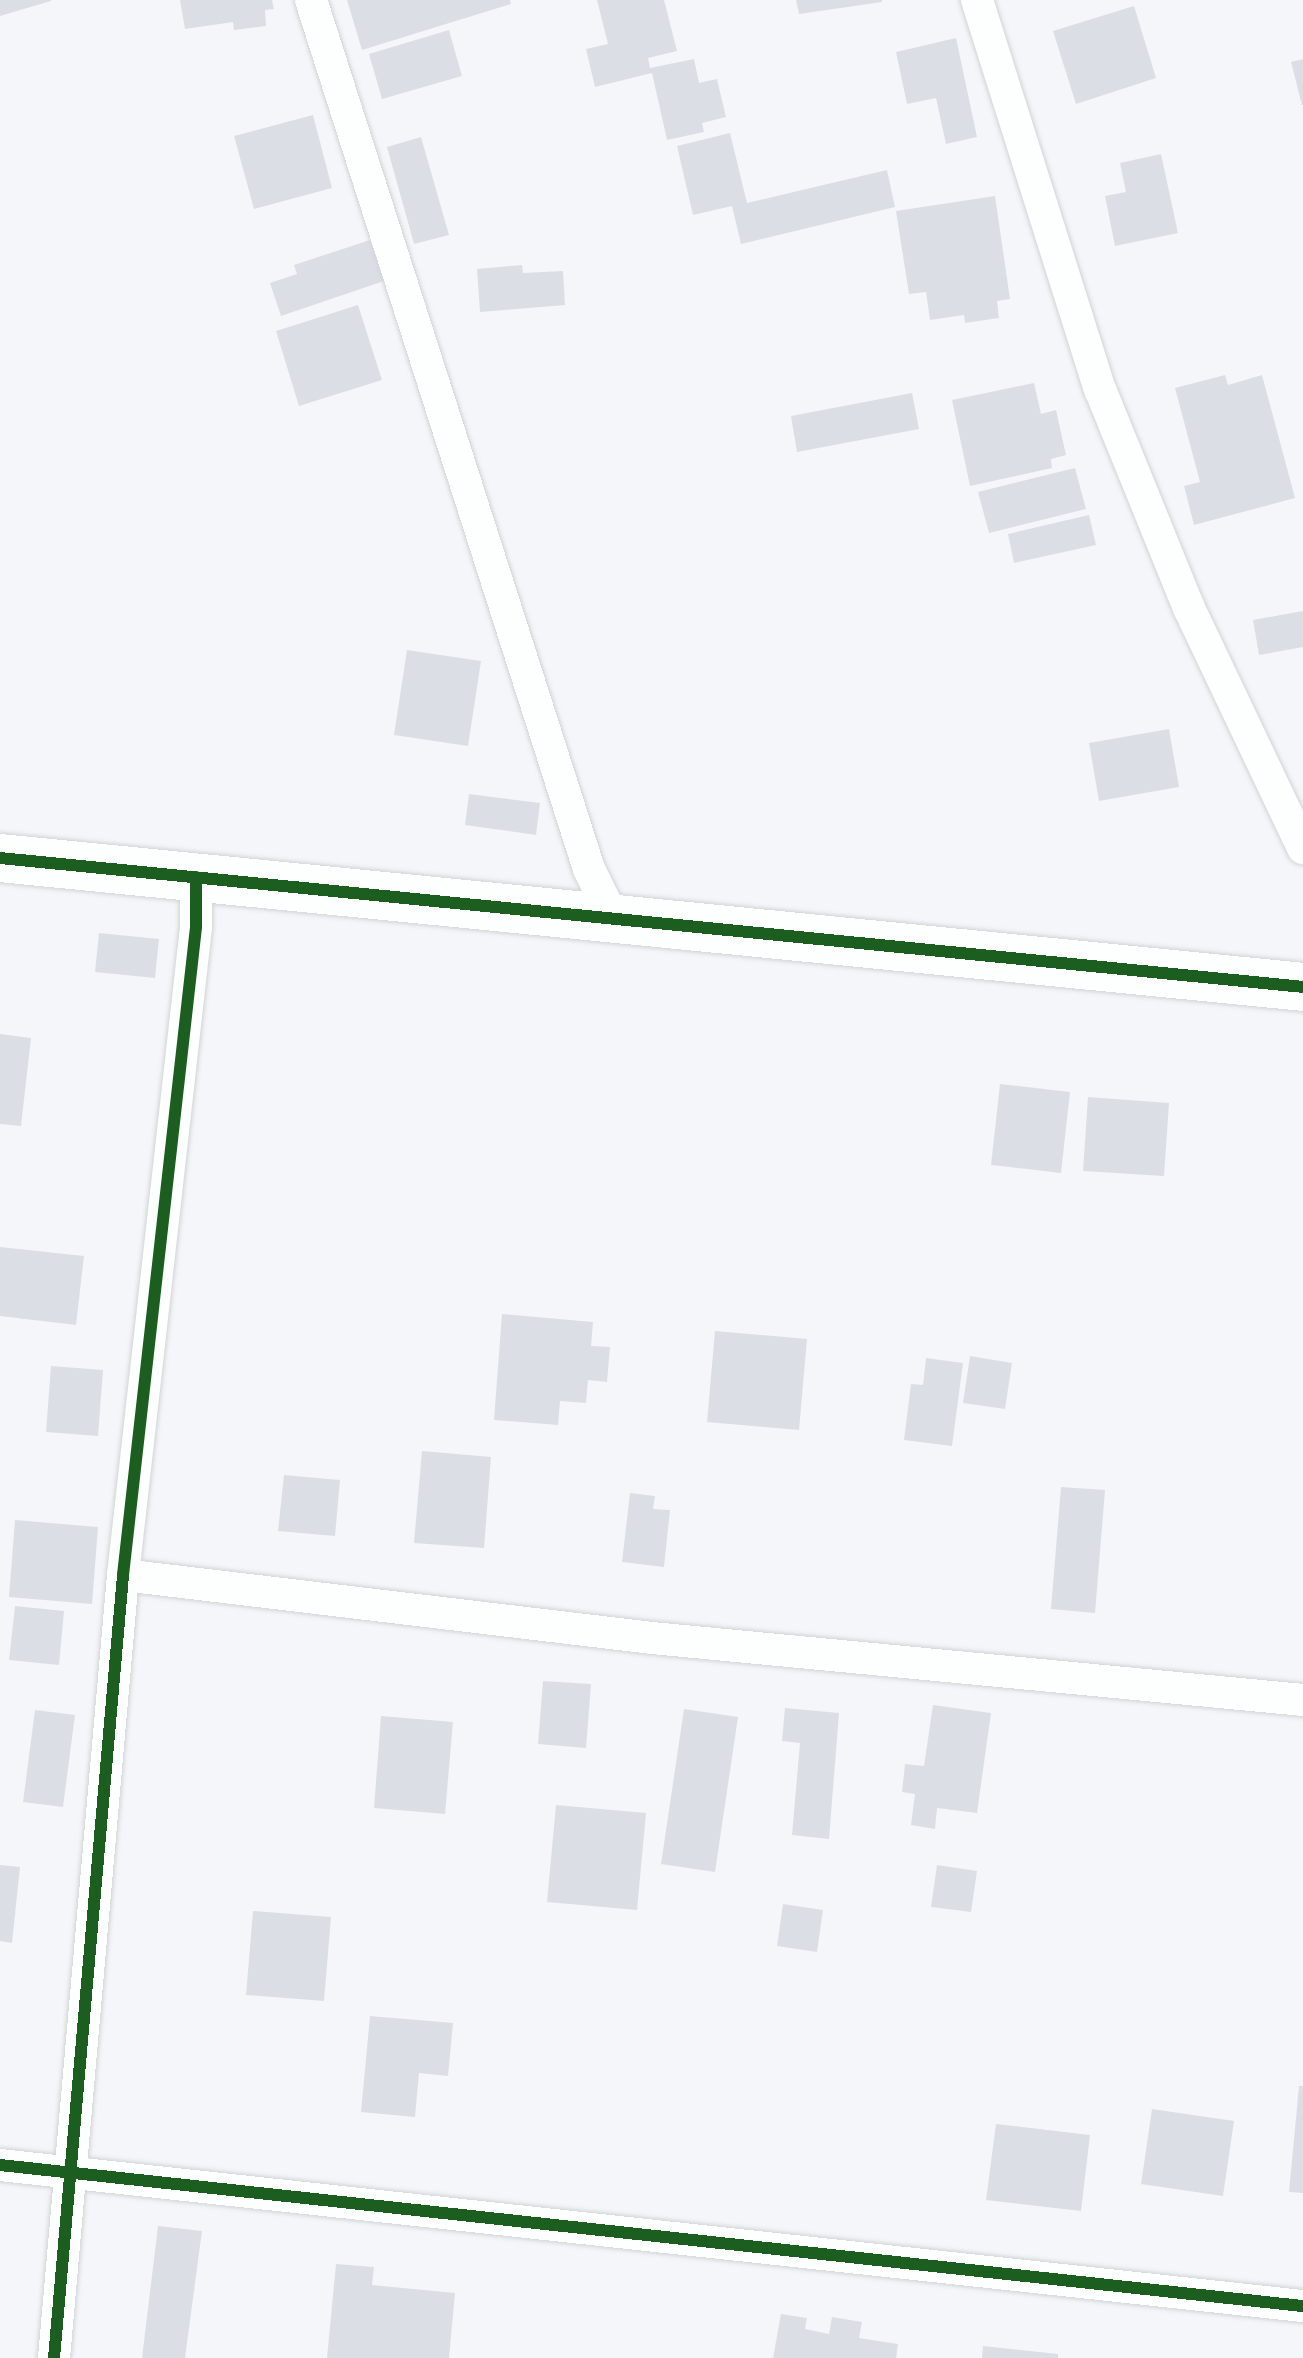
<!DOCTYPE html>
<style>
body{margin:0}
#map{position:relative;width:1303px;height:2358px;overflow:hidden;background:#f4f6f9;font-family:Helvetica,sans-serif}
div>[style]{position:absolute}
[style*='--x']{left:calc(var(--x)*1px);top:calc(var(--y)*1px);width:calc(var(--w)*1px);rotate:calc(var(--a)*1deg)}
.building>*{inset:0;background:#dbdfe5}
.roads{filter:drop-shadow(0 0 2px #d2d3d5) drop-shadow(0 0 2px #d2d3d5)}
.street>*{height:32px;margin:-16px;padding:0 16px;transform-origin:16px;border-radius:16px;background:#fdfefe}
.secondary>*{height:48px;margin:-24px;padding:0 24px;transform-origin:24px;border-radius:24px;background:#fdfefe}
.cycleway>*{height:12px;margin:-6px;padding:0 6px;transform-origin:6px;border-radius:6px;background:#1b5e20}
span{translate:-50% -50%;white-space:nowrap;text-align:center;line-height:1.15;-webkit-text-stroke:8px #f2f6fb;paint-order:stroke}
</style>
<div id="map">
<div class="building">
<i style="clip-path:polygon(0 0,51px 0,51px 1px,0 16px)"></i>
<i style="clip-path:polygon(180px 0,272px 0,274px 9px,265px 10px,266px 26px,234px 30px,233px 22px,185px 29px)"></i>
<i style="clip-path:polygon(347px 0,510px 0,511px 4px,362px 50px)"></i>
<i style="clip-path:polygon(597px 0,664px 0,677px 51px,648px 58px,650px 68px,694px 59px,699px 83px,717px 79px,726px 117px,702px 123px,704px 132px,667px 140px,652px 73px,595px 87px,586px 49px,608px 44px)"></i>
<i style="clip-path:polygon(796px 0,882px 0,882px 2px,799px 14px)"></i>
<i style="clip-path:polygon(1134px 6px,1156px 78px,1076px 104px,1053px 31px)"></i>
<i style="clip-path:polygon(449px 30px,462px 76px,382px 99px,369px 54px)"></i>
<i style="clip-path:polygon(956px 38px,977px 137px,946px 144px,936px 98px,907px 104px,896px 52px)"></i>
<i style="clip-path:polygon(1303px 59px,1303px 105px,1302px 105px,1291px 62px)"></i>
<i style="clip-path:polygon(313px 115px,332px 188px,254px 209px,234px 136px)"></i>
<i style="clip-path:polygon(730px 133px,747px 203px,887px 170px,895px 207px,741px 244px,732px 206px,693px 215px,677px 146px)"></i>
<i style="clip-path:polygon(421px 137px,449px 235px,414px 244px,387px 147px)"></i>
<i style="clip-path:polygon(1161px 154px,1178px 233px,1115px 246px,1105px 196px,1126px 192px,1120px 163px)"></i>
<i style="clip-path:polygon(995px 196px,1010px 299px,997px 301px,999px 318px,965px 323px,964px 315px,930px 320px,926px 292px,909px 294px,896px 211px)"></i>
<i style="clip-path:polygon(370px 240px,384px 281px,281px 316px,270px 283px,297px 274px,294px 265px)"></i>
<i style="clip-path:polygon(522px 265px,523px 273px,563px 271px,565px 305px,480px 312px,477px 269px)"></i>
<i style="clip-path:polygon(358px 305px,382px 380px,299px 406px,276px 331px)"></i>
<i style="clip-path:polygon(1225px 375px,1228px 385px,1262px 375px,1295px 498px,1194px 525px,1184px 486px,1200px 482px,1175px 388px)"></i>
<i style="clip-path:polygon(1034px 383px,1041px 414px,1056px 410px,1066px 455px,1051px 459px,1052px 468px,970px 486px,952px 400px)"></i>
<i style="clip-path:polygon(912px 393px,919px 429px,797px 452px,791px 416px)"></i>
<i style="clip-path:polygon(1075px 468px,1086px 509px,989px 533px,978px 492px)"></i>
<i style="clip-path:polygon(1089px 515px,1096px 545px,1014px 563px,1008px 534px)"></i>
<i style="clip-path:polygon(1303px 611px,1303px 647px,1259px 655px,1253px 620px)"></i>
<i style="clip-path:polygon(407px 650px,481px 661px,468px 746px,394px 735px)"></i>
<i style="clip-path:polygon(1169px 729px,1179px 787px,1099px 801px,1089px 743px)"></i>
<i style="clip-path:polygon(469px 794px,540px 803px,536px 835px,465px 825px)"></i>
<i style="clip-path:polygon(99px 933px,159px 939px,155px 978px,95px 972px)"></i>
<i style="clip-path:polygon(0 1034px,31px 1038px,21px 1126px,0 1124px)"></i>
<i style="clip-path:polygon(1000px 1084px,1070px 1092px,1061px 1173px,991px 1165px)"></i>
<i style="clip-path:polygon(1088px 1097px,1169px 1103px,1164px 1176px,1083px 1171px)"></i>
<i style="clip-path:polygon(0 1247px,84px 1256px,76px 1325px,0 1316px)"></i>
<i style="clip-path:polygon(502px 1314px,593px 1322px,591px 1346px,610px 1347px,607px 1382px,588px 1380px,586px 1403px,560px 1401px,558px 1425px,494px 1420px)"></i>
<i style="clip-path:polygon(715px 1331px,807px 1339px,799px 1430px,707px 1422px)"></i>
<i style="clip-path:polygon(970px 1356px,1012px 1363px,1005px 1409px,963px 1403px)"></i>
<i style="clip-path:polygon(926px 1358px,963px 1363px,952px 1446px,904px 1440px,911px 1384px,923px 1385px)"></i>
<i style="clip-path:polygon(51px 1366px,103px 1370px,98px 1436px,46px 1432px)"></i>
<i style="clip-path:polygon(422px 1451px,491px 1457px,484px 1548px,414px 1543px)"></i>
<i style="clip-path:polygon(284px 1475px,340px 1480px,335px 1536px,278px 1531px)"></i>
<i style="clip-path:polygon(1061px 1487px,1105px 1490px,1095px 1613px,1051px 1609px)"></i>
<i style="clip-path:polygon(630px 1493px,655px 1496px,653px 1509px,670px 1510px,664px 1567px,622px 1562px)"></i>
<i style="clip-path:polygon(15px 1520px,98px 1527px,92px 1604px,9px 1597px)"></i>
<i style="clip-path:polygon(15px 1606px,64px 1611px,59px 1665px,9px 1660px)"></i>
<i style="clip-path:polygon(543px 1681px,591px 1684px,586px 1748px,538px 1744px)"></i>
<i style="clip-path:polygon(933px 1705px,991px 1713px,977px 1813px,937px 1808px,935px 1829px,911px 1825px,915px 1794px,902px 1792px,905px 1764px,924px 1766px)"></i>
<i style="clip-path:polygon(785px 1708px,839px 1713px,829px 1839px,792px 1835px,800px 1743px,782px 1741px)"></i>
<i style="clip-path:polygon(684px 1709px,738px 1717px,715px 1872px,661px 1864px)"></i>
<i style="clip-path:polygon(35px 1710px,75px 1715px,63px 1807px,23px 1802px)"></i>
<i style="clip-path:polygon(381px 1716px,453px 1722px,445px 1814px,374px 1808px)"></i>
<i style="clip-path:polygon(556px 1805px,646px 1813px,637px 1910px,547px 1902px)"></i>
<i style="clip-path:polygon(0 1865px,20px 1867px,12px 1943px,0 1941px)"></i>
<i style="clip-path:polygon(937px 1865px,977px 1871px,971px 1912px,931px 1907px)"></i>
<i style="clip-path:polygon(783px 1904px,823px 1910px,817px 1952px,777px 1946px)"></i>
<i style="clip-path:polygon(253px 1911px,331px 1917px,324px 2001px,246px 1995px)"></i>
<i style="clip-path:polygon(370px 2016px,453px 2023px,448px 2076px,419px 2073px,415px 2117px,361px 2112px)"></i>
<i style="clip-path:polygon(1299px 2086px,1303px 2086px,1303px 2193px,1289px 2192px)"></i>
<i style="clip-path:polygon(1152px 2109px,1234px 2121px,1223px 2196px,1141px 2184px)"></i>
<i style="clip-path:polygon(996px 2124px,1090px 2135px,1081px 2211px,986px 2200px)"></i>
<i style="clip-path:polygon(158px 2226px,202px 2231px,185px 2358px,142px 2358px)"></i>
<i style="clip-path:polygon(336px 2264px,374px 2267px,372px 2285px,455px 2293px,449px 2358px,327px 2358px)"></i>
<i style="clip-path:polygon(781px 2314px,807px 2318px,805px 2329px,829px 2334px,832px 2317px,862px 2322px,859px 2338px,898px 2344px,896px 2358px,773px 2358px)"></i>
<i style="clip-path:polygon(983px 2346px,1058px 2354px,1058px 2358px,982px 2358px)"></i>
</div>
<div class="roads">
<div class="street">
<i style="--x:311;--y:0;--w:912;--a:72.26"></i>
<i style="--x:589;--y:869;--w:59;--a:63.9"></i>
<i style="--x:977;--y:0;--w:408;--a:72.5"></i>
<i style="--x:1100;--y:389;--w:236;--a:67.9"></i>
<i style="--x:1189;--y:608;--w:266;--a:64.6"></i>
<i style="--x:123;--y:1575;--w:533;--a:6.79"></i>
<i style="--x:652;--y:1638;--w:654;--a:5.44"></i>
<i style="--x:0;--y:2165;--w:1311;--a:6.18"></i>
<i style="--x:54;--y:2358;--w:786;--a:-84.96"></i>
<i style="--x:123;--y:1575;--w:652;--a:-83.57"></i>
<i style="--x:196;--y:927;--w:50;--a:-90"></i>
</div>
<div class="secondary">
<i style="--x:0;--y:858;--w:1309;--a:5.65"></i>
</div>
</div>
<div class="cycleway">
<i style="--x:0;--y:858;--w:1309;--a:5.65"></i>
<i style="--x:0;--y:2165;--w:1311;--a:6.18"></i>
<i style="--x:54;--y:2358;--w:786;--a:-84.96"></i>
<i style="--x:123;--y:1575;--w:652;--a:-83.57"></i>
<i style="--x:196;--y:927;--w:50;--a:-90"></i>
</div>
</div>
